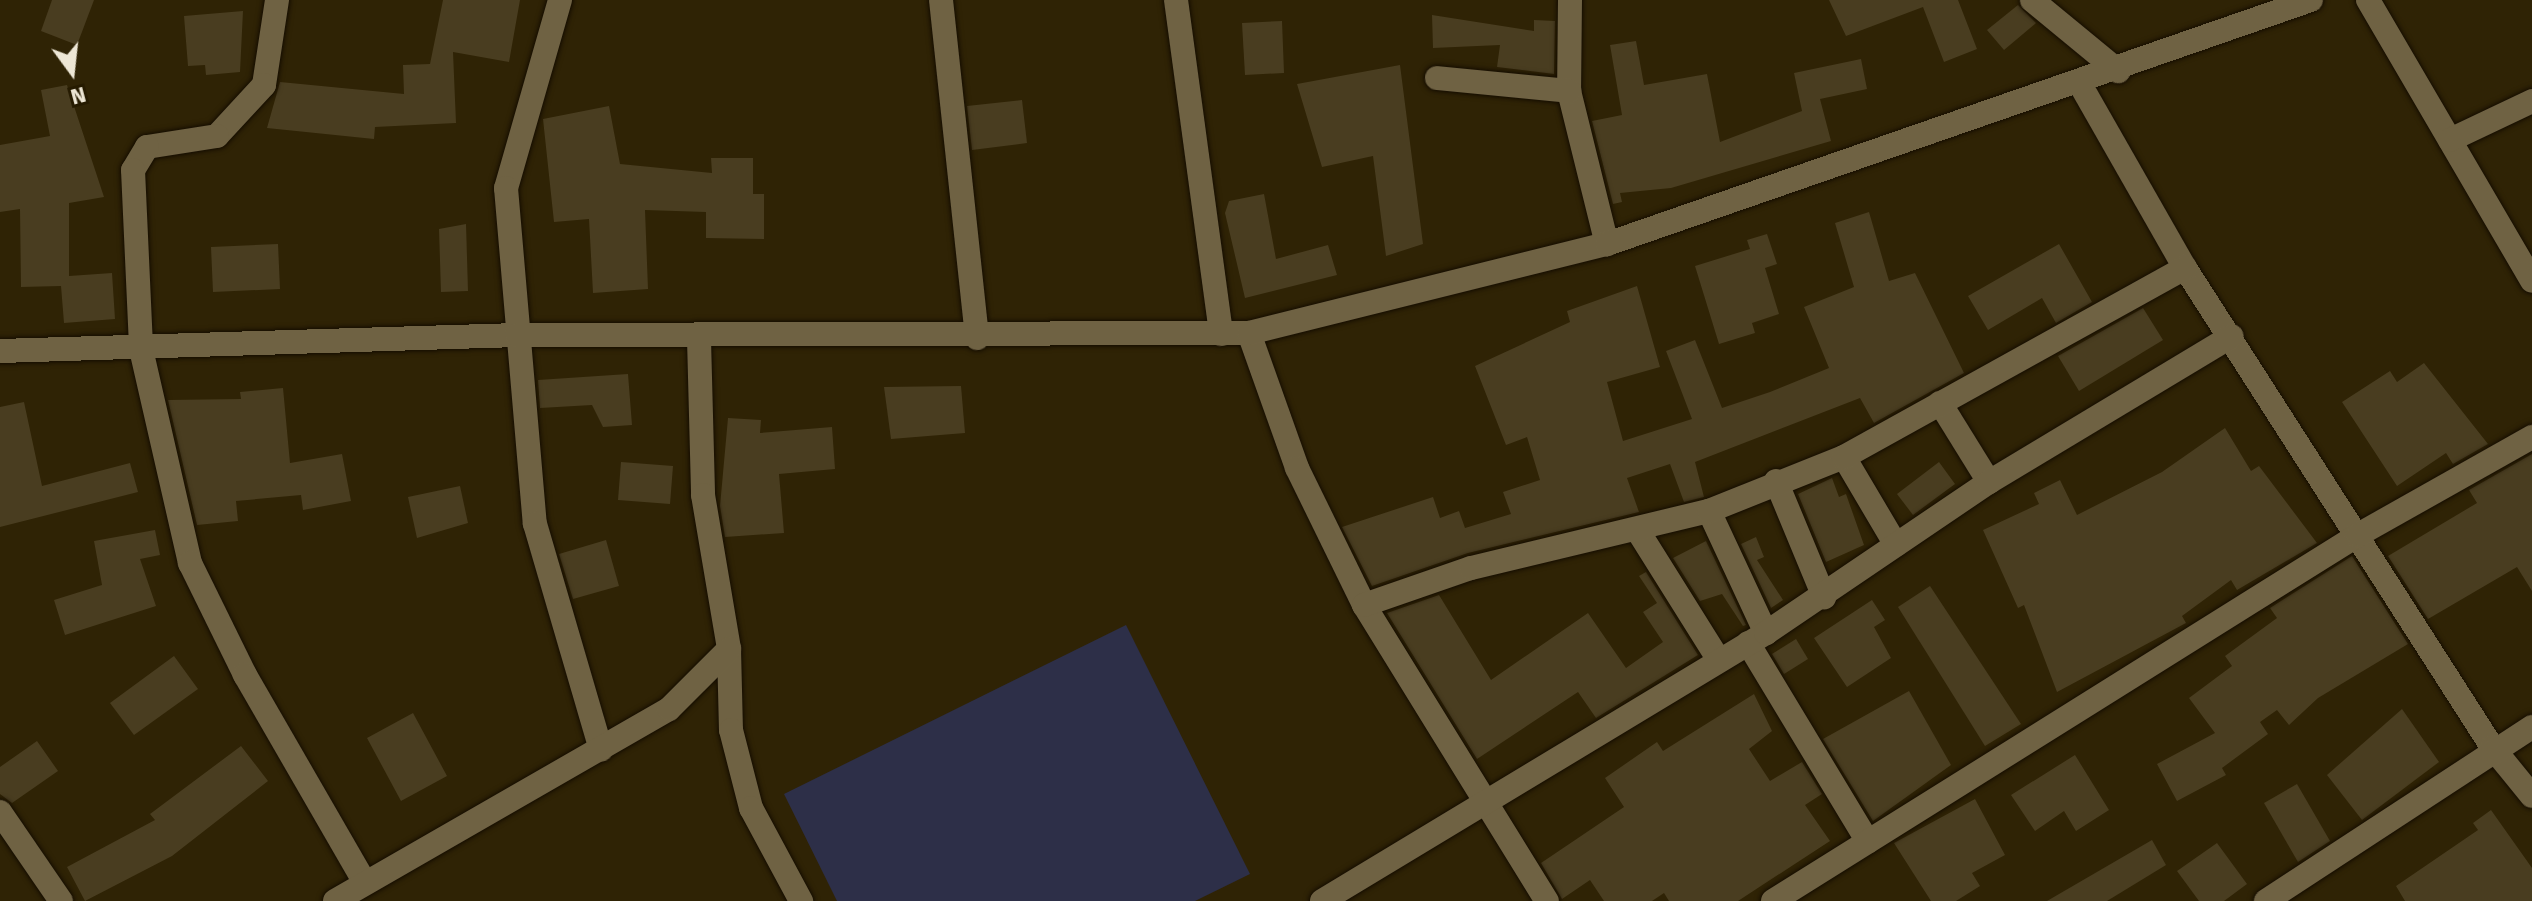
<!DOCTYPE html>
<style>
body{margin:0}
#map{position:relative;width:2532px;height:901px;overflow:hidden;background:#2f2305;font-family:"Fira Sans",sans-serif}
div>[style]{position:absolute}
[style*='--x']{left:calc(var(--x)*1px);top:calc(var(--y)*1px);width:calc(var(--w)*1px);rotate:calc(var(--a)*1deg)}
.green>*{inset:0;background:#2d2f48}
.building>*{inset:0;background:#493d20}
.roads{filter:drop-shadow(0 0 2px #150d00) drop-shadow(0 0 2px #150d00)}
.minor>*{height:24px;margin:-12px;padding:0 12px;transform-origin:12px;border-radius:12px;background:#6f6243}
span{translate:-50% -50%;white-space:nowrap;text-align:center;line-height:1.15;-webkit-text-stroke:8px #251a00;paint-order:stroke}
.north{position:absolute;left:32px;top:32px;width:80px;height:80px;-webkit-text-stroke:6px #251a00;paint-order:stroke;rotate:165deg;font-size:22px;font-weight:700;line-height:32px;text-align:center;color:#ede6d5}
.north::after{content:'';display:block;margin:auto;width:28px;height:36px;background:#ede6d5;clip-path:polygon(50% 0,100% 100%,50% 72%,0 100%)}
</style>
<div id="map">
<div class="green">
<i style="clip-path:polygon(1126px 625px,1250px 874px,1195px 901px,837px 901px,784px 794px)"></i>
</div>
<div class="building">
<i style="clip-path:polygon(52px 0,94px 0,77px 45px,41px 31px)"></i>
<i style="clip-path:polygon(443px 0,520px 0,509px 62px,453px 52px,456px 123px,375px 127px,374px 139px,267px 128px,280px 82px,404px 94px,403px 65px,430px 64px)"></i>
<i style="clip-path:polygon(1829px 0,1958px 0,1977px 49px,1944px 62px,1923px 7px,1846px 36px)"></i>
<i style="clip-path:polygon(2018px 5px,2036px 23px,2004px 50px,1987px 30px)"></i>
<i style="clip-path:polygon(243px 11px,240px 72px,206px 75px,205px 65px,188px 66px,184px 16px)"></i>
<i style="clip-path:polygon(1432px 15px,1534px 31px,1534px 20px,1555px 21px,1554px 74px,1497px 67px,1500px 45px,1433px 48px)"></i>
<i style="clip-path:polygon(1282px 21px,1284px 73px,1245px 75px,1242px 23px)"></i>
<i style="clip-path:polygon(1636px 41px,1644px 85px,1707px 74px,1720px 142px,1802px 111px,1794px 73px,1861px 59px,1867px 89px,1820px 99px,1831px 141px,1671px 188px,1620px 193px,1622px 202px,1613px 204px,1592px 121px,1622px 115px,1610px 45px)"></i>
<i style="clip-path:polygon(1400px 65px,1423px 244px,1386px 256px,1373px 156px,1322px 167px,1297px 84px)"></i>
<i style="clip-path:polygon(67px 85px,104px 197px,69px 203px,69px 276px,112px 273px,115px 319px,64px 323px,61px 286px,21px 287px,20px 209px,0 212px,0 145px,50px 136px,41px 90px)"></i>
<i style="clip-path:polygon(1022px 100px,1027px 143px,972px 150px,967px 106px)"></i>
<i style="clip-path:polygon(609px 106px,620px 164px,712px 173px,711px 158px,753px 158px,753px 194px,764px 194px,764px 239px,706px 238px,706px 212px,645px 210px,648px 289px,593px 293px,589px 219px,554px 222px,543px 119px)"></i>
<i style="clip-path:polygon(1264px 194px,1276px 259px,1328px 245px,1337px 275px,1245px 298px,1225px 213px,1229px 201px)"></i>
<i style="clip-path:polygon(1869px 212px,1889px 281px,1915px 273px,1964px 373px,1874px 423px,1860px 398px,1695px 462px,1704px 497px,1684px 502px,1670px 464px,1627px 478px,1639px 512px,1468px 553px,1372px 586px,1342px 527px,1433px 497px,1440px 518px,1459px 511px,1465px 528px,1511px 514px,1503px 492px,1540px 480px,1527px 437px,1506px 445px,1475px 366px,1570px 322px,1567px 311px,1637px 286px,1660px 367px,1607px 382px,1623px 441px,1692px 419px,1666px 351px,1695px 340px,1722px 408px,1770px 392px,1829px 368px,1804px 307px,1854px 287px,1835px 223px)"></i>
<i style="clip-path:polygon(466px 224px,468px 291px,441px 292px,439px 229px)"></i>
<i style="clip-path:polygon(1767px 234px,1777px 264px,1765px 268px,1779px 314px,1752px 323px,1755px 333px,1719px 344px,1695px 266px,1750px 249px,1747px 240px)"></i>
<i style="clip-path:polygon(278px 244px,280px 289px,213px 292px,211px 247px)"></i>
<i style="clip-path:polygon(2059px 244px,2092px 302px,2056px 323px,2042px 298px,1988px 330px,1968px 296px)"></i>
<i style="clip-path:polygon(2143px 308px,2163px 340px,2079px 391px,2058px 356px)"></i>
<i style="clip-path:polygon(2424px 363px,2488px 444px,2453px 464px,2446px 453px,2397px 486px,2342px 402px,2390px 371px,2397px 382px)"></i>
<i style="clip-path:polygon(628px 374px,632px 425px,603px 427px,592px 405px,540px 408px,538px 380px)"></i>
<i style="clip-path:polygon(961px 386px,965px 433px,891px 439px,884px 387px)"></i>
<i style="clip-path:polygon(283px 388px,290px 463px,342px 454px,351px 501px,303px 510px,301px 495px,236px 501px,238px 521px,197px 525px,168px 400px,241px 399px,240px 392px)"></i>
<i style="clip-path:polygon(24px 402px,42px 486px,130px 463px,138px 492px,0 527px,0 407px)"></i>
<i style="clip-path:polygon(728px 418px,761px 420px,760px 433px,832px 427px,835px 469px,779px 474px,784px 533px,725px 537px,720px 506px)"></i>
<i style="clip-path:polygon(2225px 428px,2251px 471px,2259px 466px,2317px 543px,2237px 590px,2231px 580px,2182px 616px,2186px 623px,2057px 692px,2024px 605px,2018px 608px,1983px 530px,2039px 504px,2034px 493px,2060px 480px,2077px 515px,2162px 472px)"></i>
<i style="clip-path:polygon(2532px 454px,2532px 591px,2517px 567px,2428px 619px,2388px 556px,2477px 503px,2469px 490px)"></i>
<i style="clip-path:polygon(621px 462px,673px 466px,670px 504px,618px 500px)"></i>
<i style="clip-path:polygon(1939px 462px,1955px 484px,1913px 515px,1897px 494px)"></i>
<i style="clip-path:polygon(1832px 478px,1839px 497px,1846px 494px,1864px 545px,1826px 562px,1798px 494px)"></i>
<i style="clip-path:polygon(460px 486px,468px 523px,417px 538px,408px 497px)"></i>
<i style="clip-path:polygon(155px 530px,160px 555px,140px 559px,156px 606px,65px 635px,54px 600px,102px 585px,94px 541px)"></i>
<i style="clip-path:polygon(1756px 537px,1764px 557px,1757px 560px,1783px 600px,1771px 608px,1741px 544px)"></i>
<i style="clip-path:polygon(606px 540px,619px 586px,573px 599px,559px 554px)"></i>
<i style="clip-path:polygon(1706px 541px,1746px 625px,1743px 626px,1722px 594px,1700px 601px,1673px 558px)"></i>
<i style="clip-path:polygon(2352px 556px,2408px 644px,2318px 698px,2289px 725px,2277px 710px,2260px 722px,2268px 734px,2222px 768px,2226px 775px,2177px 801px,2157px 764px,2215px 733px,2189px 698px,2232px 666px,2225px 656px,2277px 618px,2270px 608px)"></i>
<i style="clip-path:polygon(1646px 572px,1698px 655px,1596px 718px,1578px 692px,1477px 759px,1387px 613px,1439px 595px,1491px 680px,1588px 613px,1626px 668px,1663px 642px,1643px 612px,1657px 603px,1639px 576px)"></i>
<i style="clip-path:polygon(1930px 586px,2021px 724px,1985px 746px,1898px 607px)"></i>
<i style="clip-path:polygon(1872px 600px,1885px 620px,1874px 627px,1891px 658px,1847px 687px,1814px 638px)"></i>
<i style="clip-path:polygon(1796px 639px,1808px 659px,1784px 674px,1772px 654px)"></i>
<i style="clip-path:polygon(174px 656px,198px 689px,134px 735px,110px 703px)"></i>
<i style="clip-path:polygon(1909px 691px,1951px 765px,1873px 821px,1823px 739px)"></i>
<i style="clip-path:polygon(1754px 694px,1772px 731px,1749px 749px,1770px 781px,1802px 762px,1822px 794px,1805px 805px,1830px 841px,1738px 901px,1669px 901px,1664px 893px,1652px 901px,1604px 901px,1590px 880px,1562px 899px,1541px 863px,1624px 807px,1605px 778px,1657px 742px,1663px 751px)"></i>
<i style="clip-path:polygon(2402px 709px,2439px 762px,2362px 820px,2327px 775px)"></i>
<i style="clip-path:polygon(413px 713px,447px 776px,401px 801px,367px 738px)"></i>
<i style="clip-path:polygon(37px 741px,58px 771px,12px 803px,0 794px,0 767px)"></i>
<i style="clip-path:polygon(241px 746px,268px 781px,172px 856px,85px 901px,67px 867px,155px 820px,150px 814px)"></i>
<i style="clip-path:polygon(2075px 755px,2109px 810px,2076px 831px,2064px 811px,2035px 831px,2011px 795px)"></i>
<i style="clip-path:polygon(2297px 784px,2330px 841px,2298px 862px,2264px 803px)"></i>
<i style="clip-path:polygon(1975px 799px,2005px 855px,1972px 873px,1980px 886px,1956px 901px,1931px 901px,1894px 843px)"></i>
<i style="clip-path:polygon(2491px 810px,2532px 868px,2532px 901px,2405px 901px,2396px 886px,2478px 830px,2473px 823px)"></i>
<i style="clip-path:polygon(2152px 840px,2166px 865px,2107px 901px,2047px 901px)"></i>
<i style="clip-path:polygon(2217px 843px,2247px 884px,2224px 901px,2199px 901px,2177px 871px)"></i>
</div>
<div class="roads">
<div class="minor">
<i style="--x:277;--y:0;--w:86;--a:98.7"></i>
<i style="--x:264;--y:85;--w:69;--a:132.7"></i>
<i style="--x:217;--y:136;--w:71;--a:171.1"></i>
<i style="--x:147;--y:147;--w:27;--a:121"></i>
<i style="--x:133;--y:170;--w:179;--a:87.4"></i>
<i style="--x:141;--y:349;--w:220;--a:77.1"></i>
<i style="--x:190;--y:563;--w:125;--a:63.8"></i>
<i style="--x:245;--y:675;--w:240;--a:60"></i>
<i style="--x:560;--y:0;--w:196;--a:106"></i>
<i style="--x:506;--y:188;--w:337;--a:85.1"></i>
<i style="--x:535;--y:524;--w:235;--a:73.7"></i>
<i style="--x:941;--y:0;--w:340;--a:83.9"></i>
<i style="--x:1176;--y:0;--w:337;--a:82.3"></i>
<i style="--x:1570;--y:0;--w:91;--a:90.6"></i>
<i style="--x:1569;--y:91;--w:158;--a:76.1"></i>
<i style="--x:2032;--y:0;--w:112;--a:39.5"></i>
<i style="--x:2368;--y:0;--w:325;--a:59.7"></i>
<i style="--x:1437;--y:78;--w:133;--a:5.6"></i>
<i style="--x:2080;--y:84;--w:212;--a:60.3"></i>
<i style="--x:2185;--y:268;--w:569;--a:57.34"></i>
<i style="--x:2492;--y:747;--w:63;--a:50.8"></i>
<i style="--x:2450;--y:140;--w:91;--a:-25.4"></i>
<i style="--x:1249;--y:333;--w:143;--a:70.4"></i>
<i style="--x:1297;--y:468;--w:153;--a:63.9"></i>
<i style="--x:1364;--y:605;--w:348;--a:58.3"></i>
<i style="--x:699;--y:339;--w:156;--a:88.5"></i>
<i style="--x:703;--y:495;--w:156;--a:80.4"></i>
<i style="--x:729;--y:649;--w:81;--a:88.6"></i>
<i style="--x:731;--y:730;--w:81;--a:75.6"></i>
<i style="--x:751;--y:808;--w:106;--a:61.7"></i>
<i style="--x:0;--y:351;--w:517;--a:-1.77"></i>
<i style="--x:517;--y:335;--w:732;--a:-0.16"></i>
<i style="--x:1249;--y:333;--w:369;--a:-14"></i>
<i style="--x:1607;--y:244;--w:745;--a:-19.12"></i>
<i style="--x:1940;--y:403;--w:93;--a:58.2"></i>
<i style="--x:1844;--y:457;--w:102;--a:59.4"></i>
<i style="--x:1776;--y:481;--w:126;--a:67.5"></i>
<i style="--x:1709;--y:511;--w:135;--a:65"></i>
<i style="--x:1638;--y:531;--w:152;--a:57.9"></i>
<i style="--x:1364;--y:605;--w:113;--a:-19.1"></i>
<i style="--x:1471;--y:568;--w:245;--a:-13.5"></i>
<i style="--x:1709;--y:511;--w:145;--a:-21.8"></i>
<i style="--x:1844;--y:457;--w:390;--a:-29"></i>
<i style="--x:1748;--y:643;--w:232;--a:58.9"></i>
<i style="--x:0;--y:812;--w:108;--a:55.6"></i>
<i style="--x:335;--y:901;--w:385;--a:-29.9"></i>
<i style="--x:669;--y:709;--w:85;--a:-45"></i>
<i style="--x:1322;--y:901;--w:519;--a:-31.12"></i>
<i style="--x:1766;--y:633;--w:269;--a:-34.1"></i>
<i style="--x:1989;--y:482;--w:283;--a:-31"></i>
<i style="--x:1773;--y:901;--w:690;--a:-32.03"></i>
<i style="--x:2358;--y:535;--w:200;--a:-29.4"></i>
<i style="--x:2266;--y:901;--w:318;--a:-33.2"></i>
</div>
</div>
<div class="north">N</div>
</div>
